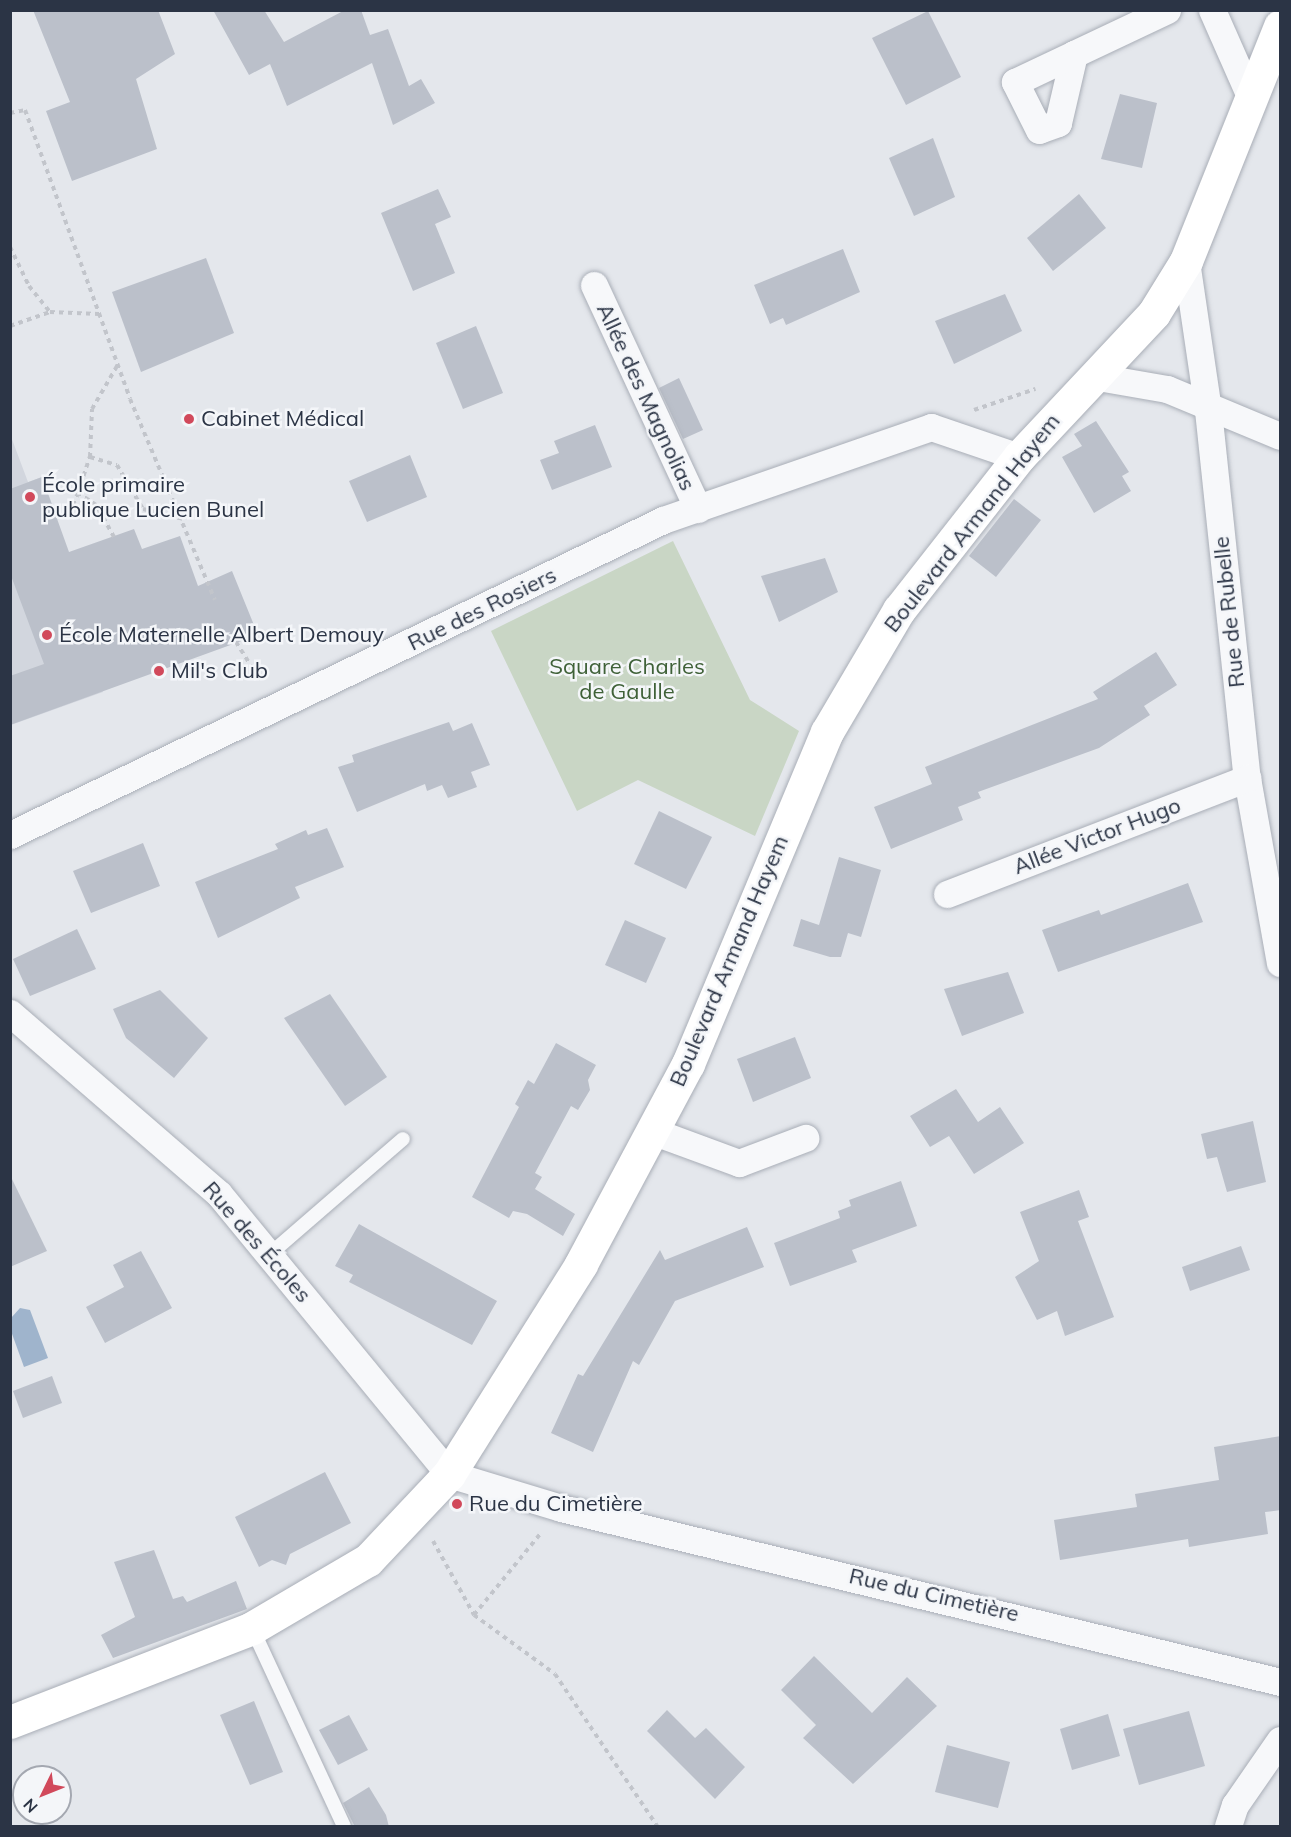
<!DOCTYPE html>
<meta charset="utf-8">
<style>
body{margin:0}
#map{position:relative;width:1291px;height:1837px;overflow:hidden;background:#e4e7ec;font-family:Mulish,sans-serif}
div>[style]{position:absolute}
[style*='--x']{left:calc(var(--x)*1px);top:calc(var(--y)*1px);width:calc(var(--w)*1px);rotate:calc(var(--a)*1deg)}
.built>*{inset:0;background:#d2d6de}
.green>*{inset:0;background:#c9d6c5}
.water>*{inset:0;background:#9fb4cc}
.building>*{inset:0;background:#bbc0ca}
.path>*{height:4px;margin-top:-2px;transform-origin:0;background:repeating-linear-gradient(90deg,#c2c5cb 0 4.5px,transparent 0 9px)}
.roads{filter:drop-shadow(0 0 2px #a9aeb7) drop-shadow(0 0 2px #a9aeb7)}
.lane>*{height:14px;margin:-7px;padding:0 7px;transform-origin:7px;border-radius:7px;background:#f7f8fa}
.street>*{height:27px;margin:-13.5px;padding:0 13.5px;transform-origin:13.5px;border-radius:13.5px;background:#f7f8fa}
.secondary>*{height:33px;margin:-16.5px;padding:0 16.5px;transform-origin:16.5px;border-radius:16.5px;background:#fff}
.dots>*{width:16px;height:16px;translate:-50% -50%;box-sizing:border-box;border:3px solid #f4f6f9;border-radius:50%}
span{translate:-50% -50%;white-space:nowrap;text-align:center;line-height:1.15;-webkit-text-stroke:5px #f4f6f9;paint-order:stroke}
.street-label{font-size:22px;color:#2b3445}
.poi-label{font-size:22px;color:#2b3445}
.left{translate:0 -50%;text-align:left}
.park-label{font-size:22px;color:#3f6138}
.frame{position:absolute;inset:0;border:12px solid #2b3445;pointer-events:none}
.north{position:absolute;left:12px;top:1765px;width:60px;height:60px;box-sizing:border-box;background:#f4f6f9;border:2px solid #a4a8b1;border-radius:50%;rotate:227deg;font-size:16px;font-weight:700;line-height:24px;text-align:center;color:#2b3445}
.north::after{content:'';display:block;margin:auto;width:21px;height:27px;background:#d1495b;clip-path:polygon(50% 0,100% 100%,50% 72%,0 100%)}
</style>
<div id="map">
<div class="built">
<i style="clip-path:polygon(10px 434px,28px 482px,42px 477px,55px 512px,51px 544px,103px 692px,11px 725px)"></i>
</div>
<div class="green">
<i style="clip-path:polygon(673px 541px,750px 700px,799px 731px,755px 836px,638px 780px,577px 811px,491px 631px)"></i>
</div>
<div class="water">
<i style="clip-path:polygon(20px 1308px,30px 1310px,48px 1358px,24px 1367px,11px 1331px,11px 1318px)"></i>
</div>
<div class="building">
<i style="clip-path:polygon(33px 10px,158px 10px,175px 54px,136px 79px,157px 149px,72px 181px,46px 111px,70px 102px)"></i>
<i style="clip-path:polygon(213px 10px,264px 10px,284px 42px,345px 10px,361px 10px,370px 35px,388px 29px,409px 86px,421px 79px,435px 103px,393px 125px,372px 63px,287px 106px,270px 64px,249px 75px)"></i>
<i style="clip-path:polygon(928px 11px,961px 77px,906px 105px,872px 38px)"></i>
<i style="clip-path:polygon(1120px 94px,1157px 103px,1142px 168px,1101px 159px)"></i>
<i style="clip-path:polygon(933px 138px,955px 197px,914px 216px,889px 158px)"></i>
<i style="clip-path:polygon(438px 189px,451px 217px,435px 224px,455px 273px,413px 291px,381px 213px)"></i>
<i style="clip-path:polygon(1079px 194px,1106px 228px,1053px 271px,1027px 238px)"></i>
<i style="clip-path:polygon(843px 249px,860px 292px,786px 325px,783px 318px,770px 324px,754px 285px)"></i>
<i style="clip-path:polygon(206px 258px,234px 333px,141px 372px,112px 292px)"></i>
<i style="clip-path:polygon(1005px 294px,1022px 331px,954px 364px,935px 321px)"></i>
<i style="clip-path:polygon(476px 326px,503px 393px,463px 409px,436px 343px)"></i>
<i style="clip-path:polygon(679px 378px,703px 430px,683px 439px,659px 388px)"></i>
<i style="clip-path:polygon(1096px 421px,1129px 472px,1122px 476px,1131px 491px,1094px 513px,1062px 457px,1082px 446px,1074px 434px)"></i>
<i style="clip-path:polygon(595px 425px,612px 467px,552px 490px,540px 460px,559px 453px,554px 441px)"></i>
<i style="clip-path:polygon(410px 455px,427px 497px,367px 522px,349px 481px)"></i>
<i style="clip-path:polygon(42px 477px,69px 552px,134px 529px,142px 549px,180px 536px,198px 586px,232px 571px,258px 635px,10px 725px,10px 676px,44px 664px,10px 573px,10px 489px)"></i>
<i style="clip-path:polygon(1014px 499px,1041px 520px,996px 577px,969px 556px)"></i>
<i style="clip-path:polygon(825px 558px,838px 592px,779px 622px,761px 576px)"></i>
<i style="clip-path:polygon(1156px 652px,1177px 685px,1144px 706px,1150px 715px,1099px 748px,978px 792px,981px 798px,958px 807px,963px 820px,891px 849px,874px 807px,932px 784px,925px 767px,1098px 699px,1093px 692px)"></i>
<i style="clip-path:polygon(449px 722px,453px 731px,472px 723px,490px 765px,471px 772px,477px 787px,448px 798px,442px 785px,427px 791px,425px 784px,357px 812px,338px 767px,354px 762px,352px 755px)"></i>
<i style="clip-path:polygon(659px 811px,712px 837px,686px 889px,634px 864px)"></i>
<i style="clip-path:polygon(327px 828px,344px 867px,295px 887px,300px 898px,218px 938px,195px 882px,278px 849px,275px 844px,306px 830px,308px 835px)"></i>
<i style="clip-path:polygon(143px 843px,160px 886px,91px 913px,73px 871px)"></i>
<i style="clip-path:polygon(839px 857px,881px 870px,861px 937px,848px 933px,841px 957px,830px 957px,793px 946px,801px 919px,819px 925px)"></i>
<i style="clip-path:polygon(1188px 883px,1203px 922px,1058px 972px,1042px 930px,1099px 910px,1101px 915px)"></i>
<i style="clip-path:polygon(625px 920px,666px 938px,646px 983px,605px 965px)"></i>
<i style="clip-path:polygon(77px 929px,96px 969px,30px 996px,13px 959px)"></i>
<i style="clip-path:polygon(1008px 972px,1024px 1013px,962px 1036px,944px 989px)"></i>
<i style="clip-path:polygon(160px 990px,208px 1038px,174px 1078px,126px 1038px,113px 1009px)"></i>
<i style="clip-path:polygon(330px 994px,387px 1077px,345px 1106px,284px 1018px)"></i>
<i style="clip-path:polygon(795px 1037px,811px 1078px,753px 1102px,737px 1059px)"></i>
<i style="clip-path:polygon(556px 1043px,596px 1065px,588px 1080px,590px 1090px,578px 1110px,571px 1106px,535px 1173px,542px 1177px,535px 1189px,575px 1214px,563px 1236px,527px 1214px,513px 1211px,509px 1218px,472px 1197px,519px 1107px,515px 1104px,528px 1080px,534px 1084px)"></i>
<i style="clip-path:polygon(956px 1089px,978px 1122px,1000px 1107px,1024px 1143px,974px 1174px,949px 1136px,930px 1147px,910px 1116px)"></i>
<i style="clip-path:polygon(1253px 1121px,1266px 1182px,1227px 1192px,1217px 1157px,1207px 1159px,1201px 1134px)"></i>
<i style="clip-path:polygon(10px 1175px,47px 1251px,10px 1267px)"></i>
<i style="clip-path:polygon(901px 1181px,917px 1226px,852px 1250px,857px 1262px,790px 1286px,774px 1243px,840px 1218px,838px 1211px,851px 1206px,849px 1200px)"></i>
<i style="clip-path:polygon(1079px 1190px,1089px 1217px,1078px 1221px,1114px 1317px,1065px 1336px,1057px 1311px,1037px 1320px,1015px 1277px,1039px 1261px,1020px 1212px)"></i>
<i style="clip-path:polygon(359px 1224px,497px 1301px,472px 1345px,349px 1282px,353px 1275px,335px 1266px)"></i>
<i style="clip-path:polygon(747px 1227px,764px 1267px,675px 1301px,639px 1365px,633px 1361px,593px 1452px,551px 1433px,578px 1374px,583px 1376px,660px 1250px,665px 1260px)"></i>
<i style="clip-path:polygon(1241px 1246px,1250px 1270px,1190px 1291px,1182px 1267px)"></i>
<i style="clip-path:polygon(141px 1251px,172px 1308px,105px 1343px,86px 1307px,124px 1287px,113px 1265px)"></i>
<i style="clip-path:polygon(52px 1376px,62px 1403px,23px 1418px,13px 1391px)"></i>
<i style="clip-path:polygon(1281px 1436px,1281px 1510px,1265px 1512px,1268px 1534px,1189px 1547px,1188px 1539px,1060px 1560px,1054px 1520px,1137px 1507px,1135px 1494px,1219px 1480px,1214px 1447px)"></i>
<i style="clip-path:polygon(325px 1472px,351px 1523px,290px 1554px,286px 1565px,272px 1560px,259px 1567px,235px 1517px)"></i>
<i style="clip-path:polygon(154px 1550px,173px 1599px,183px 1596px,187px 1602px,236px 1581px,247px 1609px,113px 1658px,101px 1635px,135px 1617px,114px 1562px)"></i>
<i style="clip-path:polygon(814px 1656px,872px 1713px,907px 1677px,937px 1706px,853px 1784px,803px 1738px,816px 1725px,781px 1690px)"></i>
<i style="clip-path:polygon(254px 1701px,283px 1772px,250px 1785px,220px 1715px)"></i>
<i style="clip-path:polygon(667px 1710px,695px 1738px,706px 1728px,745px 1767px,715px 1799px,647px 1731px)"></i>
<i style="clip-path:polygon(1189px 1711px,1205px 1766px,1139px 1785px,1123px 1729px)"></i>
<i style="clip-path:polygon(1108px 1714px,1120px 1756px,1072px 1770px,1060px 1729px)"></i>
<i style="clip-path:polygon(349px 1715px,368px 1750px,338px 1765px,319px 1730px)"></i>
<i style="clip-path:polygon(947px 1745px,1010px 1762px,998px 1808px,935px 1792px)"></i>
<i style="clip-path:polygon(369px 1787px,386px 1815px,389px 1827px,355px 1827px,343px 1803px)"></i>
</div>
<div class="path">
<i style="--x:10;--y:113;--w:15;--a:-11"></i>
<i style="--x:25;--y:110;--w:307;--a:70"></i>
<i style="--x:130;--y:399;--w:218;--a:67.1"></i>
<i style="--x:10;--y:247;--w:43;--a:64"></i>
<i style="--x:29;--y:286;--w:33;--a:51"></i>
<i style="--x:10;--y:326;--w:42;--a:-19.3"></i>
<i style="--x:50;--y:312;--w:49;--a:2.3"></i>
<i style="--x:974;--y:410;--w:65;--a:-19"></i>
<i style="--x:90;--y:457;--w:28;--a:17"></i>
<i style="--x:117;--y:465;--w:51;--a:59.4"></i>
<i style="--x:143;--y:509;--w:41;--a:14"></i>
<i style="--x:55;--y:512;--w:19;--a:-21"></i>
<i style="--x:73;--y:505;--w:13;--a:-67"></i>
<i style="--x:114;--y:537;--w:37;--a:-119"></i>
<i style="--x:96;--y:505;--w:22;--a:-146"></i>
<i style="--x:78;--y:493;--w:38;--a:-72"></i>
<i style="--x:90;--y:457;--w:48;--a:-87.6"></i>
<i style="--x:92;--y:409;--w:50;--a:-59.8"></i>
<i style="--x:236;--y:642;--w:45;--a:57.7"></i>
<i style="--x:433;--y:1541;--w:85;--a:61"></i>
<i style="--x:474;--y:1615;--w:100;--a:36.1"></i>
<i style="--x:555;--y:1674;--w:183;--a:56.1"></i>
<i style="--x:474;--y:1615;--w:104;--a:-50.8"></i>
</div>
<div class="roads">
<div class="lane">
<i style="--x:269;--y:1255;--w:177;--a:-40.9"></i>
<i style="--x:252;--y:1628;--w:218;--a:65.1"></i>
</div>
<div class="street">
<i style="--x:1212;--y:10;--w:92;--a:66.2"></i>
<i style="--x:1074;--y:54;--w:71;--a:103.1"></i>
<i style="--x:1058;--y:123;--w:20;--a:160"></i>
<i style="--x:1039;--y:130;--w:54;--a:-116.6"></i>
<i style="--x:1015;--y:82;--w:65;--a:-25.4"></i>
<i style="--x:1074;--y:54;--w:103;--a:-25.3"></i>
<i style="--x:1186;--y:261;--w:151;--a:81.6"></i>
<i style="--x:1208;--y:410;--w:370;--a:84"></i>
<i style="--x:1247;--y:778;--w:188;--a:79.9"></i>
<i style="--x:594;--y:285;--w:247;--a:65.1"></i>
<i style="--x:1092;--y:376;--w:76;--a:9.8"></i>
<i style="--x:1167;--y:389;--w:122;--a:22.6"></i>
<i style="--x:10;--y:835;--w:725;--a:-25.75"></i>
<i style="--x:663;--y:520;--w:284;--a:-19.1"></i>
<i style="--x:931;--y:427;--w:93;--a:18.8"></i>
<i style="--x:947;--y:894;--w:322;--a:-21.1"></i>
<i style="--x:10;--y:1013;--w:276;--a:40.9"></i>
<i style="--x:219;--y:1194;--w:362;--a:50.6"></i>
<i style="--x:449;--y:1474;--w:117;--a:16.9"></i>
<i style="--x:561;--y:1508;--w:740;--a:13.6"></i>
<i style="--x:652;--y:1131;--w:93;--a:20.2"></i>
<i style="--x:739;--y:1163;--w:71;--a:-20.7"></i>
<i style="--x:1228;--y:1826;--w:22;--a:-72"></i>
<i style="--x:1235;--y:1805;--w:79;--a:-55.3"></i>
</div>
<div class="secondary">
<i style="--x:10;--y:1722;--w:260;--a:-21.2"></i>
<i style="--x:252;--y:1628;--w:134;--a:-30.4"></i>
<i style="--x:368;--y:1560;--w:118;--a:-46.7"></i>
<i style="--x:449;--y:1474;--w:248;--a:-57.8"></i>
<i style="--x:581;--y:1264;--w:227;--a:-61.9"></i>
<i style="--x:688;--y:1064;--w:360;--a:-67.3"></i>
<i style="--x:827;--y:732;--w:142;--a:-59.5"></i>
<i style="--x:899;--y:610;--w:194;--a:-51.9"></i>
<i style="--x:1019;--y:457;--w:197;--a:-46.8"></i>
<i style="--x:1154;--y:313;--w:61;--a:-58.4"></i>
<i style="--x:1186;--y:261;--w:253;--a:-68.2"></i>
</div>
</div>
<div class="dots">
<i style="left:189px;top:419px;background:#d1495b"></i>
<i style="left:30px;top:497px;background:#d1495b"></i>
<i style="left:47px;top:635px;background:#d1495b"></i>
<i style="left:159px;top:671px;background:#d1495b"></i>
<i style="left:457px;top:1504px;background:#d1495b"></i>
</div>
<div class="street-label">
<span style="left:646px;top:397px;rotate:65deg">Allée des Magnolias</span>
<span style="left:972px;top:523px;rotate:-52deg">Boulevard Armand Hayem</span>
<span style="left:482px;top:609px;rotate:-26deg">Rue des Rosiers</span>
<span style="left:1229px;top:612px;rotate:-96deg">Rue de Rubelle</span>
<span style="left:1097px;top:836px;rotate:-21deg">Allée Victor Hugo</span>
<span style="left:729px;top:961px;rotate:-67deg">Boulevard Armand Hayem</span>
<span style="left:257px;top:1242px;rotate:49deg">Rue des Écoles</span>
<span style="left:934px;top:1595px;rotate:13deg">Rue du Cimetière</span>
</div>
<div class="poi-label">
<span class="left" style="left:201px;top:419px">Cabinet Médical</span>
<span class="left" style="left:42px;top:497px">École primaire<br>publique Lucien Bunel</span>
<span class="left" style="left:59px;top:635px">École Maternelle Albert Demouy</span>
<span class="left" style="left:171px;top:671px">Mil's Club</span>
<span class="left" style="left:469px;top:1504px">Rue du Cimetière</span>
</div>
<div class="park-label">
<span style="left:627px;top:679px">Square Charles<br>de Gaulle</span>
</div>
<div class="frame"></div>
<div class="north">N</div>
</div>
